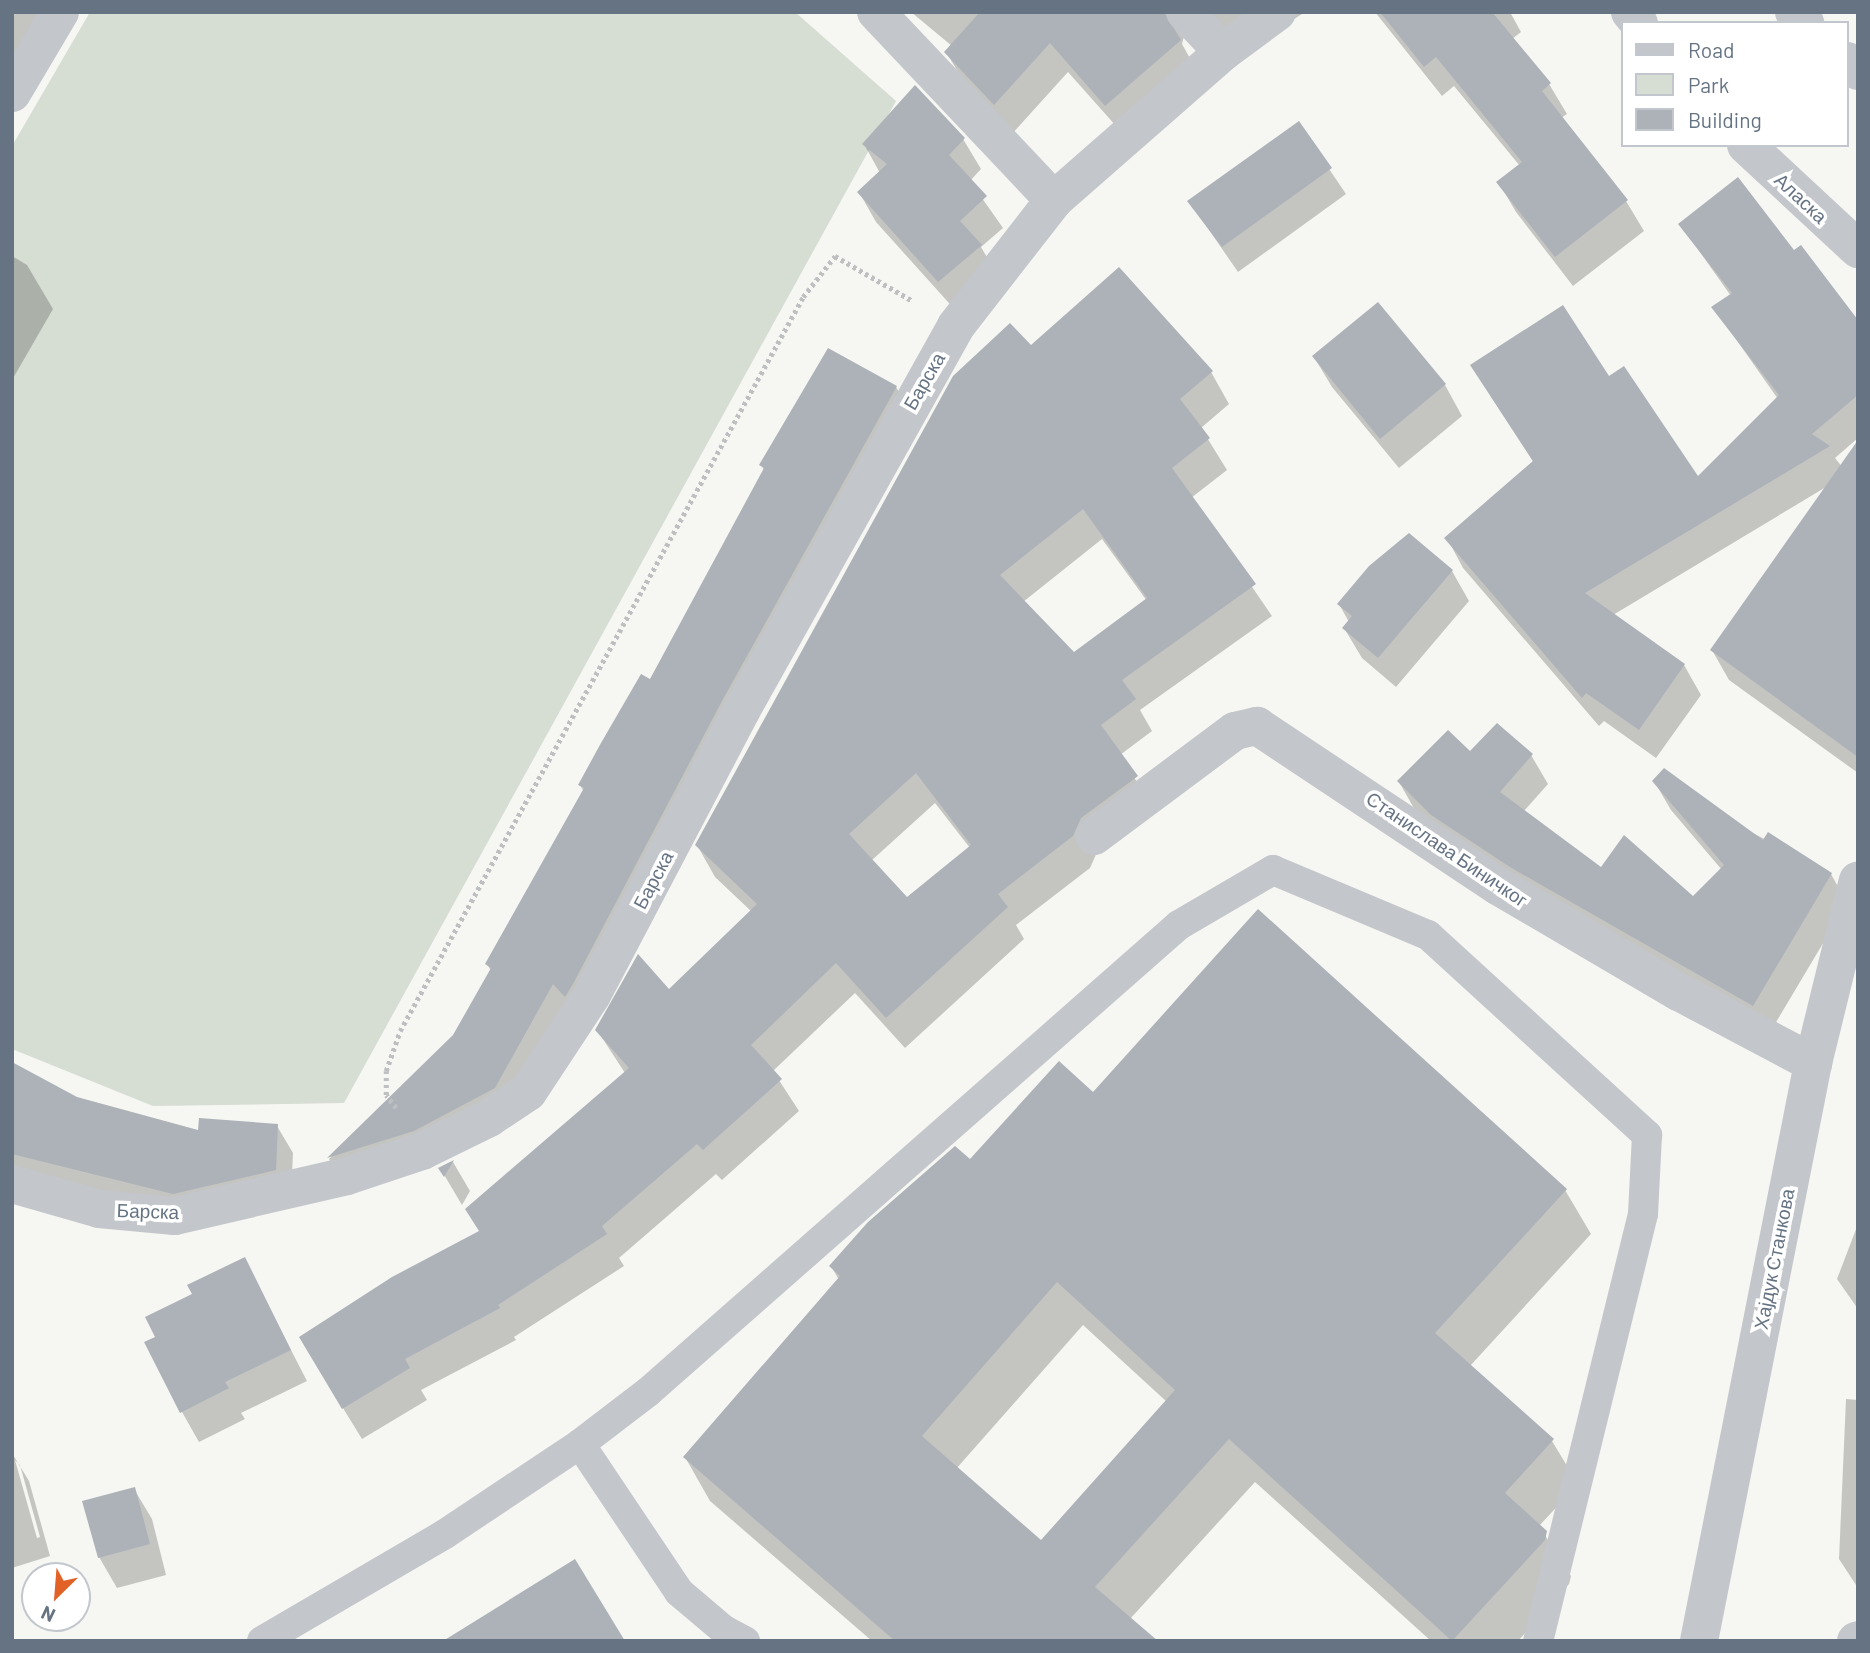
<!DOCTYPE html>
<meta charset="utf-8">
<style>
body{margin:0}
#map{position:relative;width:1870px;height:1653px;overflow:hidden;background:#f6f6f2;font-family:Barlow,sans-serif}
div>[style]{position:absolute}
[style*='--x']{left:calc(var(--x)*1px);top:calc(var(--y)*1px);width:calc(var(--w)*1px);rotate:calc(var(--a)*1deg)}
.green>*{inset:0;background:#d6ddd3}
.shadow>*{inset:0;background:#0003}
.building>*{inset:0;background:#acb2b8}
.path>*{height:4.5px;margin-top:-2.25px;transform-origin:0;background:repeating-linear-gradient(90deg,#bdbfc1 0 3.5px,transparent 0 7px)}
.service>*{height:30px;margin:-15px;padding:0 15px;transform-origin:15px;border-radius:15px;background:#c3c6ca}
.minor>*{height:38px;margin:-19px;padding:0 19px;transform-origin:19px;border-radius:19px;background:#c3c6ca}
span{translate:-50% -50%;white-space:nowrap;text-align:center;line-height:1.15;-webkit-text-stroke:7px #fff;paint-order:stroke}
.street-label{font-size:19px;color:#657383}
.frame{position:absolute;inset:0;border:14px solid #657383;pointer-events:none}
.legend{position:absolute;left:1621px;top:21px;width:228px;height:126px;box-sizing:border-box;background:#fff;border:2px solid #c1c7cd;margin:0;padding:9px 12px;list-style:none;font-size:21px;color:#657383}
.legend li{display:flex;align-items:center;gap:14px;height:35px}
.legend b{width:35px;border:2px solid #c1c7cd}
.north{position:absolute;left:21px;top:1562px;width:70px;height:70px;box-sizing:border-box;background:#fff;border:2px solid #c1c7cd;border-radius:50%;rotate:205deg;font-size:19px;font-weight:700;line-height:28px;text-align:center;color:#657383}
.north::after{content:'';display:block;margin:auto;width:24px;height:32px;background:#e26127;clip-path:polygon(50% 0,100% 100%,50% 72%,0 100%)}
</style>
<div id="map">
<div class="green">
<i style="clip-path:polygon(90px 12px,795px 12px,896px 101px,344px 1103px,153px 1106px,12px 1049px,12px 146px)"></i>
</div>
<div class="shadow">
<i style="clip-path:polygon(12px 12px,58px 12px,12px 76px)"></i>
<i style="clip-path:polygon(911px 12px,1305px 12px,1244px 52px,1187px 25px,1182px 44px,1197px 71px,1124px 135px,1068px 72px,1012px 134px,964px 82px,946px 52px,952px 46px)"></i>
<i style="clip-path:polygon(1375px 12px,1510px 12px,1521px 32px,1512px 39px,1549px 84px,1567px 114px,1561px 118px,1626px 201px,1644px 231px,1573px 286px,1516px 212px,1499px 183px,1520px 166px,1454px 86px,1442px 96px)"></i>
<i style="clip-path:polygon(1298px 123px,1346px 194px,1238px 272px,1189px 201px)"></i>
<i style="clip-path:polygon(963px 139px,981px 169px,970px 181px,1003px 228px,981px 247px,998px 276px,957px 312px,876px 222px,859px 192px,880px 173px,864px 144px)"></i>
<i style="clip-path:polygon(1680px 224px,1793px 253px,1858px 325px,1858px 438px,1835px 458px,1858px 487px,1858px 773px,1729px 680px,1712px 650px,1826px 487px,1613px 615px,1684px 665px,1701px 695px,1656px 758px,1604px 721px,1599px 726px,1463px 568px,1447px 538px,1534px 463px,1490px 395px,1609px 378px,1697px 479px,1778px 399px,1714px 308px,1731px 296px)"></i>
<i style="clip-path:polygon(12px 256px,27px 265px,53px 309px,12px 380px)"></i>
<i style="clip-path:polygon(1378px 304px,1445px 385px,1462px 416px,1399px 468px,1332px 387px,1314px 357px)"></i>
<i style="clip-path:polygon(evenodd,1031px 348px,1211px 372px,1229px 404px,1201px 428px,1227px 470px,1191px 498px,1272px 616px,1140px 710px,1152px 731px,1120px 755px,1154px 809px,1098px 850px,1090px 868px,1016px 925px,1024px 939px,905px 1048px,855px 993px,773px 1071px,799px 1111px,722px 1180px,716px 1174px,619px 1258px,624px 1266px,514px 1337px,516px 1340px,421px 1390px,427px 1400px,362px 1439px,319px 1369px,480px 1233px,625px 1073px,597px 1030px,669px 991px,752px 912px,715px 877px,697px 845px,1031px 348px,1102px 539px,1147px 601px,1074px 655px,1023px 602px,1102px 539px,1031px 348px,935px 803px,970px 848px,906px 899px,871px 861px,935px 803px)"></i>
<i style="clip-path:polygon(896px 387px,913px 416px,511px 1117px,345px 1186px,329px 1159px,455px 1036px,491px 971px,487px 964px,584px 792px,580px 785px,651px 681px,765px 471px,761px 465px)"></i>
<i style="clip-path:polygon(1452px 571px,1469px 601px,1396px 687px,1362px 658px,1344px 628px,1349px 622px,1339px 604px)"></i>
<i style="clip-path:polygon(1470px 753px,1531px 755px,1548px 784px,1523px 812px,1602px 869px,1693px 898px,1722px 870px,1671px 810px,1654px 781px,1831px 874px,1847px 903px,1769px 1034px,1528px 896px,1415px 810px,1399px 782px)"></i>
<i style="clip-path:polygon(12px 1075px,76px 1099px,200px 1132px,277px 1126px,293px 1153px,291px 1197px,190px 1220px,12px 1195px)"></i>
<i style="clip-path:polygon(evenodd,1093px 1094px,1565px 1190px,1591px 1234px,1470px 1366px,1552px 1441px,1578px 1484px,1539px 1526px,1571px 1576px,1569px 1584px,1518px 1641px,1431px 1641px,1255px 1482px,1130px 1619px,1155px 1641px,872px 1641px,710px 1501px,685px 1457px,839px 1280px,831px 1266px,970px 1161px,1093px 1094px,1083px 1325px,1167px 1402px,1041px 1542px,956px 1469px,1083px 1325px)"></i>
<i style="clip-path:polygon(453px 1162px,470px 1191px,462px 1205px,440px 1168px)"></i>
<i style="clip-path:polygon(1858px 1224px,1858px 1309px,1837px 1279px)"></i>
<i style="clip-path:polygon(244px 1259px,307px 1381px,241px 1413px,245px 1419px,199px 1442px,182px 1412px,157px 1338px,194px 1295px)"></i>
<i style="clip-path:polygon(1846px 1399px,1858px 1400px,1858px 1588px,1839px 1559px)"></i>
<i style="clip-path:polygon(evenodd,12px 1453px,29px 1481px,50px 1556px,12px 1568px,12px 1453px,15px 1460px,20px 1465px,40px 1537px,37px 1538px,15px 1460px)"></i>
<i style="clip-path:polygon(134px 1489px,152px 1519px,166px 1575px,117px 1588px,99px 1557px)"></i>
</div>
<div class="building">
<i style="clip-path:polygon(980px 12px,1164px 12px,1181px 40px,1105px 106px,1050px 43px,994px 105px,944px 52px)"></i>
<i style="clip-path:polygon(1380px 12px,1492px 12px,1551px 83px,1542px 91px,1628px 200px,1555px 257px,1496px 182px,1522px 162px,1436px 57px,1424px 67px)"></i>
<i style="clip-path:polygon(915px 85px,965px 138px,949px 155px,987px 196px,960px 221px,982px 245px,938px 282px,857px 192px,887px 164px,862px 144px)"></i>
<i style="clip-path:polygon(1299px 121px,1332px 168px,1222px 247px,1187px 201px)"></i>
<i style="clip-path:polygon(1738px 177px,1794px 250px,1801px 245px,1858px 320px,1858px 395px,1812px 434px,1830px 446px,1585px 593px,1685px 664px,1639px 730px,1586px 693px,1582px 698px,1444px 538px,1533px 461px,1470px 365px,1563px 305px,1609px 376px,1624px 366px,1698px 476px,1779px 395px,1711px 307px,1732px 293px,1678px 224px)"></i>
<i style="clip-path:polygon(evenodd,1119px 267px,1213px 371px,1180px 399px,1210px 438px,1172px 468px,1256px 584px,1122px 680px,1136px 699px,1101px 725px,1138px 776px,1081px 818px,1073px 836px,998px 894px,1008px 907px,886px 1018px,836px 963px,751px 1045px,782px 1079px,703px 1150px,697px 1144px,602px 1226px,607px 1234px,498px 1305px,500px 1308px,405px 1359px,410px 1368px,342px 1409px,299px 1337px,392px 1277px,479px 1231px,465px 1209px,629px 1068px,595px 1030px,638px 954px,669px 989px,757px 904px,695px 845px,953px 376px,1010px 323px,1031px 345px,1119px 267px,1083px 509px,1147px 598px,1074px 652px,1000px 575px,1083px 509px,1119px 267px,916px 773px,971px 845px,907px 897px,849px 834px,916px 773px)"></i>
<i style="clip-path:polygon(1378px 302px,1446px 384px,1380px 439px,1312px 356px)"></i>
<i style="clip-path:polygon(828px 348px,897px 386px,722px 701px,573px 984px,565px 997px,553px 984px,495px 1088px,414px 1131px,327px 1158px,453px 1035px,491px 968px,485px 964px,584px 788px,578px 785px,601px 743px,641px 674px,650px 679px,764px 468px,759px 465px)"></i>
<i style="clip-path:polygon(1858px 440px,1858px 757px,1710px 650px)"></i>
<i style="clip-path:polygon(1409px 533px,1453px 570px,1378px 658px,1342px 628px,1352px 616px,1337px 604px,1369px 566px)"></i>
<i style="clip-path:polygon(1497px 723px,1533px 754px,1500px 792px,1601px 867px,1624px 835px,1693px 896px,1724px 865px,1652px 781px,1664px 768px,1763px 840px,1768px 832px,1832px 873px,1753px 1006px,1510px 867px,1431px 815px,1397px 781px,1448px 730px,1470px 751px)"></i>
<i style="clip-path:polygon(evenodd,1258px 909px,1567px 1189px,1435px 1333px,1554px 1439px,1505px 1493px,1547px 1531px,1545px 1540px,1452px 1641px,1229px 1439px,1095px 1587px,1158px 1641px,895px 1641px,683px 1457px,840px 1276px,829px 1266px,868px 1222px,955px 1146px,970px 1159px,1059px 1061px,1093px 1092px,1258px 909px,1057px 1282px,1175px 1390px,1041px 1540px,922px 1436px,1057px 1282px)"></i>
<i style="clip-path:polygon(12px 1062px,77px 1097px,198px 1130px,199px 1118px,278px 1124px,276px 1170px,173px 1194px,12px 1154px)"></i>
<i style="clip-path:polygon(454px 1160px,444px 1177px,438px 1168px)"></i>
<i style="clip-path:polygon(245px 1257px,291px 1350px,225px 1382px,229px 1388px,180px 1413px,144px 1342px,155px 1337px,145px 1317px,192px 1294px,187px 1285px)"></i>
<i style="clip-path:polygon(135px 1487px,150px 1544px,98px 1558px,82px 1501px)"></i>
<i style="clip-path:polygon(575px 1559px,625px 1641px,443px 1641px)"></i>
</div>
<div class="path">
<i style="--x:396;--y:1108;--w:16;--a:-128"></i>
<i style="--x:386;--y:1095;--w:24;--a:-90"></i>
<i style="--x:386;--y:1071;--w:42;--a:-70.7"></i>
<i style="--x:400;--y:1031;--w:837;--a:-61.23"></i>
<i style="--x:803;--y:297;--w:52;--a:-52"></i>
<i style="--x:835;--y:256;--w:90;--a:30"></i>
</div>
<div class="service">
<i style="--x:580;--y:1444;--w:86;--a:-37.4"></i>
<i style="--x:648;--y:1392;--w:707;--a:-41.33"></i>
<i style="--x:1179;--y:925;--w:109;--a:-30.3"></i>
<i style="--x:1273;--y:870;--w:168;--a:22.8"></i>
<i style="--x:1428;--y:935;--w:297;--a:42.4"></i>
<i style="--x:1647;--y:1135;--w:79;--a:92.9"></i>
<i style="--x:1643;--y:1214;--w:440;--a:103.8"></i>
<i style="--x:262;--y:1641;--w:212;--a:-30.3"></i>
<i style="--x:445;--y:1534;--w:162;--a:-33.7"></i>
<i style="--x:580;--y:1444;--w:178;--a:56.2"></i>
<i style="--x:679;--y:1592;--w:59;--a:40.2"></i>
<i style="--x:724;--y:1630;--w:24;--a:28"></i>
</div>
<div class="minor">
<i style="--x:876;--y:12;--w:259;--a:46.6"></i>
<i style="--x:1185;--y:12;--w:55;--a:46.5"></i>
<i style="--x:1630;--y:12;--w:14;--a:51"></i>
<i style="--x:1794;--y:12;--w:16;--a:45"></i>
<i style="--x:1847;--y:61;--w:15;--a:42"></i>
<i style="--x:12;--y:93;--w:94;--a:-59.3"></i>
<i style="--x:1746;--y:145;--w:153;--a:42.9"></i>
<i style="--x:1094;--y:836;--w:176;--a:-36.7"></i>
<i style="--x:1235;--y:731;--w:23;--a:-13"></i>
<i style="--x:1257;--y:726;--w:289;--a:33.6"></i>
<i style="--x:1498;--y:886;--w:210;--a:30.4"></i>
<i style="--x:1679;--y:992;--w:152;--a:27.9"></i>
<i style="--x:12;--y:1184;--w:91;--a:16"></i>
<i style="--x:99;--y:1209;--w:76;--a:5.3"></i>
<i style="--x:175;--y:1216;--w:177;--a:-13.1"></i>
<i style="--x:347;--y:1176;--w:79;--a:-18.4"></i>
<i style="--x:422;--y:1151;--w:75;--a:-26.2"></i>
<i style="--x:489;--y:1118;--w:47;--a:-33.7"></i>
<i style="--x:528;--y:1092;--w:116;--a:-56.6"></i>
<i style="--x:592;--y:995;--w:321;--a:-62.3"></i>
<i style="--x:741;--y:711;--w:441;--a:-60.8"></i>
<i style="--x:956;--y:326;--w:160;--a:-52.1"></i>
<i style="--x:1054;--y:200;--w:225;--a:-41.2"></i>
<i style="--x:1223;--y:52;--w:67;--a:-36.5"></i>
<i style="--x:1699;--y:1641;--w:589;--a:-78.84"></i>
<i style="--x:1813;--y:1063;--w:188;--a:-76.2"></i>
<i style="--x:1856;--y:1641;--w:2;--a:-27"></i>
</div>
<div class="street-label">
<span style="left:1801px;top:198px;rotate:43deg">Аласка</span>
<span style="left:924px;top:381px;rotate:-60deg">Барска</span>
<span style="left:1447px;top:849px;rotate:34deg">Станислава Биничког</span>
<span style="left:653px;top:880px;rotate:-62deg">Барска</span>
<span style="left:148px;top:1211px;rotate:2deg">Барска</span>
<span style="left:1774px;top:1259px;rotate:-79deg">Хајдук Станкова</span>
</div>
<div class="frame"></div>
<ul class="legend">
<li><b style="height:9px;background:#c3c6ca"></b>Road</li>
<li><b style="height:19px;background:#d6ddd3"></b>Park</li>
<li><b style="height:19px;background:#acb2b8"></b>Building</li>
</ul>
<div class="north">N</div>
</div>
